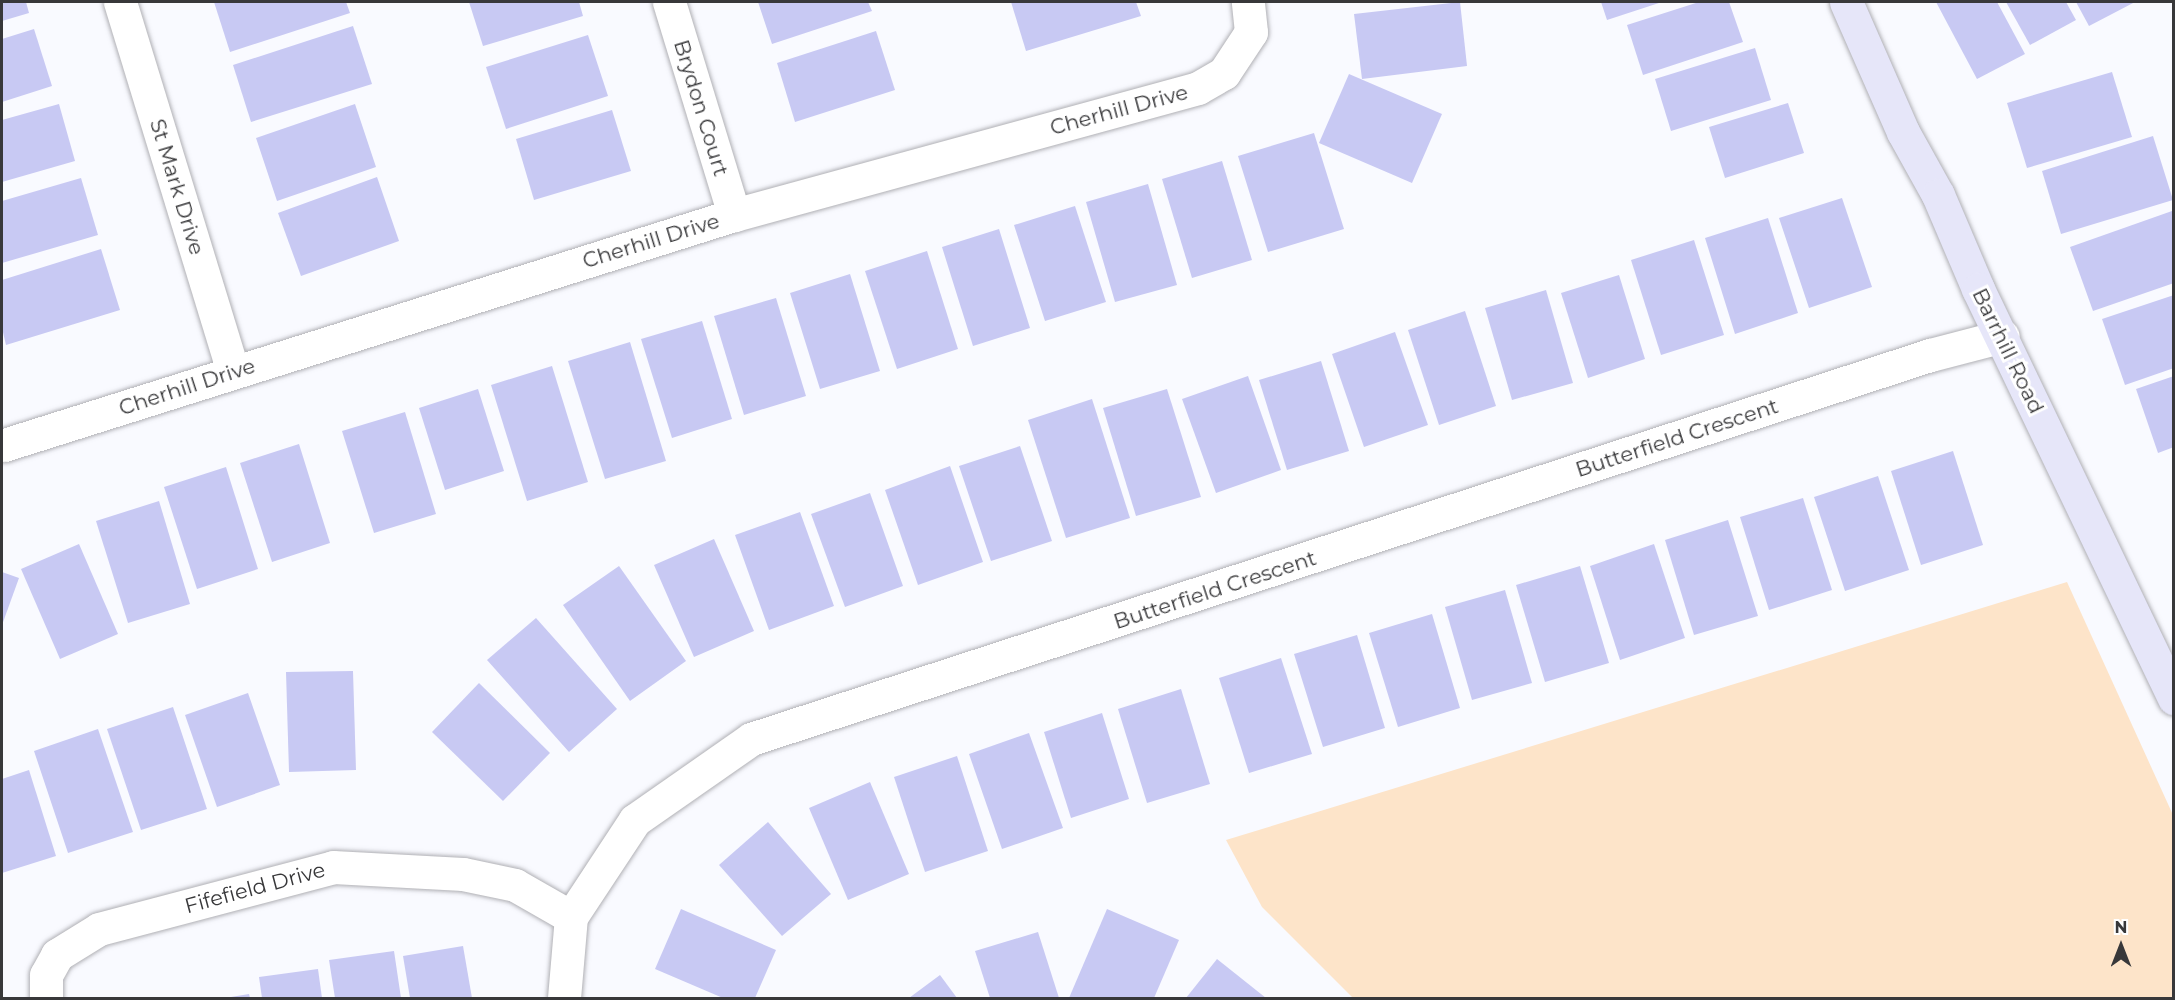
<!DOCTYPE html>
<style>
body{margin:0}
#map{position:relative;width:2175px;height:1000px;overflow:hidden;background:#f9faff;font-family:Montserrat,sans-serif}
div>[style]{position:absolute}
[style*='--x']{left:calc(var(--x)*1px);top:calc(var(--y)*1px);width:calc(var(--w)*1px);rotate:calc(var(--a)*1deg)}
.green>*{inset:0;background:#fde4c9}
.building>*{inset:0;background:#c8c9f3}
.roads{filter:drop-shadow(0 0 2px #b0b0b5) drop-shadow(0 0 2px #b0b0b5)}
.street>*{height:33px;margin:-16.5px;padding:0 16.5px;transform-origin:16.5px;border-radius:16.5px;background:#fff}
.secondary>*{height:33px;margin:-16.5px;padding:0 16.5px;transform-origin:16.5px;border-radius:16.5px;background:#e6e6f9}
span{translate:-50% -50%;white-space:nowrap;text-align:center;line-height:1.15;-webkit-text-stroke:6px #fff;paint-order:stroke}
.street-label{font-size:21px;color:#38383a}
.frame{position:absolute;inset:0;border:3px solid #38383a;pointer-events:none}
.north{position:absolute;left:2091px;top:916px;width:60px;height:60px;-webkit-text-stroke:4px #fff;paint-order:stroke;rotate:0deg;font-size:16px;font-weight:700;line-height:24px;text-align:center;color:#38383a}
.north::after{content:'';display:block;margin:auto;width:21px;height:27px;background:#38383a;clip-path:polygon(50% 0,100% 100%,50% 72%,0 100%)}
</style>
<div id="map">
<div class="green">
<i style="clip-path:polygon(2067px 582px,2173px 815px,2173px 998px,1353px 998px,1262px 907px,1226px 840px)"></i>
</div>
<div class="building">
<i style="clip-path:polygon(2px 2px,26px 2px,29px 13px,2px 21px)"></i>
<i style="clip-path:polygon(214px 2px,346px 2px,350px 13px,230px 52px)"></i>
<i style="clip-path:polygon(469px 2px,579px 2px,583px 16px,483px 46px)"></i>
<i style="clip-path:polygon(758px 2px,868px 2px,872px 11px,772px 44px)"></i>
<i style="clip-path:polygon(1011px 2px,1136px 2px,1141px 16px,1026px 51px)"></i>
<i style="clip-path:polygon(1460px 2px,1467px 66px,1362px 79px,1354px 14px)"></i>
<i style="clip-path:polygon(1601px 2px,1662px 2px,1607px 20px)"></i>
<i style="clip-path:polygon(1699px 2px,1729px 2px,1743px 42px,1643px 75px,1627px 25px)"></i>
<i style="clip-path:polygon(1936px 2px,1997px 2px,2025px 54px,1977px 79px)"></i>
<i style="clip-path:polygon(2006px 2px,2066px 2px,2076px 20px,2030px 45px)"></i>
<i style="clip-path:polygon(2076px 2px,2135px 2px,2089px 26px)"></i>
<i style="clip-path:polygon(353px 26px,372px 84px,251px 122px,233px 65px)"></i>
<i style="clip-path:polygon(34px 29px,52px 86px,2px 102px,2px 39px)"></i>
<i style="clip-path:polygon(876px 31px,895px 90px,795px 122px,777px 63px)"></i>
<i style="clip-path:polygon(588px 35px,608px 96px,506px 129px,486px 67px)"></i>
<i style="clip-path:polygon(1755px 48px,1771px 100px,1671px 131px,1655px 79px)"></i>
<i style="clip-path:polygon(2112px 72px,2132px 137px,2027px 168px,2007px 103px)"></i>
<i style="clip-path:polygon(1349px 74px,1442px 114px,1412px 183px,1319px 143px)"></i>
<i style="clip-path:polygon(1788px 103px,1804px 153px,1725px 178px,1709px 127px)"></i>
<i style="clip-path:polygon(59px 104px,75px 161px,2px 182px,2px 120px)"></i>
<i style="clip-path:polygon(355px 104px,376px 167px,277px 201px,256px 138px)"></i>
<i style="clip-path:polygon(612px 110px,631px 171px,534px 200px,516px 139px)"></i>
<i style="clip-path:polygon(1314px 133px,1344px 229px,1268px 252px,1238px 156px)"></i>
<i style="clip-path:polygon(2153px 136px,2173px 200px,2061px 234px,2042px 171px)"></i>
<i style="clip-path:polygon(1222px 161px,1252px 260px,1192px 278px,1162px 179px)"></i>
<i style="clip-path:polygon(377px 177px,399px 241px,301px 276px,278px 213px)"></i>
<i style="clip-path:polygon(81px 178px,98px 235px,2px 263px,2px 201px)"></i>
<i style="clip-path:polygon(1148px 184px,1177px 285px,1115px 302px,1086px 202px)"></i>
<i style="clip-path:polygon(1842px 198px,1872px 287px,1809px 308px,1779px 218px)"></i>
<i style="clip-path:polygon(1075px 206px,1106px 302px,1045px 321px,1014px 225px)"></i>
<i style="clip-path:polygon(2172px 211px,2174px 283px,2093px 311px,2070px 247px)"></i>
<i style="clip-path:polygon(1768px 218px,1798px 313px,1735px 334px,1705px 238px)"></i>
<i style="clip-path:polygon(999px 229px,1030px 328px,973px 346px,942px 247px)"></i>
<i style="clip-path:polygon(1694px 240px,1724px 335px,1661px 355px,1631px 260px)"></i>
<i style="clip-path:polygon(101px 249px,120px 310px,6px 345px,2px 328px,2px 280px)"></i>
<i style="clip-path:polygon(927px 251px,958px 349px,897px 369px,865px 271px)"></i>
<i style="clip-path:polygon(850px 274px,880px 371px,820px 389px,790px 293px)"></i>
<i style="clip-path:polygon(1619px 275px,1645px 359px,1588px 378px,1561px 293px)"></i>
<i style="clip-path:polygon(1546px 290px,1573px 383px,1512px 400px,1485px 308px)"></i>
<i style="clip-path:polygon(2174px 295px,2174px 368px,2125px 385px,2102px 319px)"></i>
<i style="clip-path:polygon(776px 298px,806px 396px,744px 415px,714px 316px)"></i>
<i style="clip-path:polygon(1465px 311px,1496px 406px,1439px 425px,1408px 330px)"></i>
<i style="clip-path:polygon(702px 321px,732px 419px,672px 438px,641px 339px)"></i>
<i style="clip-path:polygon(1395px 332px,1428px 425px,1364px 447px,1332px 354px)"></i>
<i style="clip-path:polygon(630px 342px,666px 461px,605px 479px,568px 361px)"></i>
<i style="clip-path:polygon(1321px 361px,1349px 451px,1287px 470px,1259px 380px)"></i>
<i style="clip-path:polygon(552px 366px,588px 482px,527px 501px,491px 385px)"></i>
<i style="clip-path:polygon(1248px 376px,1281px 470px,1216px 493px,1182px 399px)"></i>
<i style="clip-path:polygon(2174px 376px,2174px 447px,2158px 453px,2136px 389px)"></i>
<i style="clip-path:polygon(478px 389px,504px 471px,445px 490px,419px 408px)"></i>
<i style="clip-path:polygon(1167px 389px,1201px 497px,1136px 516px,1103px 408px)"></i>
<i style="clip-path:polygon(1092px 399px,1130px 518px,1066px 538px,1028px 420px)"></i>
<i style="clip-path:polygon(405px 412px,436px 514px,374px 533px,342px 431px)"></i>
<i style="clip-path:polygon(299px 444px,330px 543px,272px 562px,240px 463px)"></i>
<i style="clip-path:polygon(1020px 446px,1052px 541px,991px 561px,959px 466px)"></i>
<i style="clip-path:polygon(1953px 451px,1983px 545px,1921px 565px,1891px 471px)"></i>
<i style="clip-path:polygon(950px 466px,983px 562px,918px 585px,885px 490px)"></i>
<i style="clip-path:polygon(226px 467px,258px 569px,197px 589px,164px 487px)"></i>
<i style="clip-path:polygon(1878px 476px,1909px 570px,1845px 591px,1814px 497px)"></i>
<i style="clip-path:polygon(870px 493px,903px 586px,845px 607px,811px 514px)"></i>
<i style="clip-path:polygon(1803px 498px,1832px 590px,1769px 610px,1740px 517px)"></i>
<i style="clip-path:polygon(159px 501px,190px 604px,128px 623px,96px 521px)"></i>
<i style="clip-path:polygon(800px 512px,834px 606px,769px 630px,735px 535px)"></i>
<i style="clip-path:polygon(1728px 520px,1758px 616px,1694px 635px,1665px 540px)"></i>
<i style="clip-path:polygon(714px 539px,754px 631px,694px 657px,654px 565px)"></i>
<i style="clip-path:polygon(79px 544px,118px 634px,60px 659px,21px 569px)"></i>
<i style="clip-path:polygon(1654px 544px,1685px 638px,1620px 660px,1590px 566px)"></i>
<i style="clip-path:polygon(619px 566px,686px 661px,630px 701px,563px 605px)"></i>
<i style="clip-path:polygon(1580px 566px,1609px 663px,1545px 682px,1516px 585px)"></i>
<i style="clip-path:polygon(2px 572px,19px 578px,2px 625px)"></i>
<i style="clip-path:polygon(1505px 590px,1532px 683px,1472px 700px,1445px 607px)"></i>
<i style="clip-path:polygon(1432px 614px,1460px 708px,1398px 727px,1369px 633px)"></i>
<i style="clip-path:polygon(536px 618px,617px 709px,569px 752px,487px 660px)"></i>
<i style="clip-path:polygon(1357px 635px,1385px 728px,1323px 747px,1294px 654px)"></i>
<i style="clip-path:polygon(1281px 658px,1312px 754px,1249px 773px,1219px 678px)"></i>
<i style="clip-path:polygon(353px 671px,356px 770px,289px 772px,286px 672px)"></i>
<i style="clip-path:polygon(479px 683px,550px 753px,503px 801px,432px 732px)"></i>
<i style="clip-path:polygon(1181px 689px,1210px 784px,1147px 803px,1118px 709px)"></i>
<i style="clip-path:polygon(248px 693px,280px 785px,217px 807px,185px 715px)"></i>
<i style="clip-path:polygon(173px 707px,207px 809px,141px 830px,107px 729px)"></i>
<i style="clip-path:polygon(1102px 713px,1129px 799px,1071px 818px,1044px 732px)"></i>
<i style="clip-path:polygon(98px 729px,133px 832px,68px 853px,34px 751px)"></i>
<i style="clip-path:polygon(1029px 733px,1063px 828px,1002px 849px,969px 754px)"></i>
<i style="clip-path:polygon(957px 756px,988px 851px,925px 872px,894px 777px)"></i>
<i style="clip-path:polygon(29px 770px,56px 856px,2px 873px,2px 779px)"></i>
<i style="clip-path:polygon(870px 782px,909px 874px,848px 900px,809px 808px)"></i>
<i style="clip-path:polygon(768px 822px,831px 894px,782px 936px,719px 865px)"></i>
<i style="clip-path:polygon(681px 909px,776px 950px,755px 998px,723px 998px,655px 969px)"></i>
<i style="clip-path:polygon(1107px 909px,1179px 940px,1154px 998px,1069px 998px)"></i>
<i style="clip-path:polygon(1038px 932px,1059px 998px,990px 998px,975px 951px)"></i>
<i style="clip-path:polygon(463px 946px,472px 998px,410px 998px,403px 956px)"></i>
<i style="clip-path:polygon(394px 951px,401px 998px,335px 998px,329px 960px)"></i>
<i style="clip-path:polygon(1217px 959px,1266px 998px,1186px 998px)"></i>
<i style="clip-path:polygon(318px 969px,322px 998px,262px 998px,259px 977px)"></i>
<i style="clip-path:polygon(940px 975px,957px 998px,909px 998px)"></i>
<i style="clip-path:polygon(249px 994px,250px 998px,231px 998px,231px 997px)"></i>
</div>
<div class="roads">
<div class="street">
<i style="--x:120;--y:2;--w:387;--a:73"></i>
<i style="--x:669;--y:2;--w:223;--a:73"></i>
<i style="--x:4;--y:445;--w:765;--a:-17.49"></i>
<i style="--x:734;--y:215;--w:481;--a:-15.3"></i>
<i style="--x:1198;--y:88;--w:30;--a:-30"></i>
<i style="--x:1224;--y:73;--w:49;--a:-56.6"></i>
<i style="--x:1251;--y:32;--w:30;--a:-96"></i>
<i style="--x:46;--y:998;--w:23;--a:-90"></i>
<i style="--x:46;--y:975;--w:23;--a:-61"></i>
<i style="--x:57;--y:955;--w:49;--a:-31.8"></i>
<i style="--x:99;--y:929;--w:242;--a:-14.8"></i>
<i style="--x:333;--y:867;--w:130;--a:3.1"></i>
<i style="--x:463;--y:874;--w:53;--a:11.9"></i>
<i style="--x:515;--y:885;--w:64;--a:29.7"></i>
<i style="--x:564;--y:998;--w:81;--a:-85.1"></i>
<i style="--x:571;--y:917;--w:116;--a:-56.6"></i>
<i style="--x:635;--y:820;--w:141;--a:-34.9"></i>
<i style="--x:751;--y:739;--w:1240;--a:-18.04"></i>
<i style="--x:1930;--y:355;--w:75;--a:-14.6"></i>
</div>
<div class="secondary">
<i style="--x:1846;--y:2;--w:142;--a:66.3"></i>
<i style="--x:1903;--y:132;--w:72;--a:60.9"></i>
<i style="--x:1938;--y:195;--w:102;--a:66.9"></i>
<i style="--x:1978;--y:289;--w:454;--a:64.4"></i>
</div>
</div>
<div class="street-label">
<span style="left:701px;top:108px;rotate:73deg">Brydon Court</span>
<span style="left:1119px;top:110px;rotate:-15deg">Cherhill Drive</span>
<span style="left:177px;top:187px;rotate:73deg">St Mark Drive</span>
<span style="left:651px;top:241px;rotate:-17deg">Cherhill Drive</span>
<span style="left:2008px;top:351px;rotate:64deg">Barrhill Road</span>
<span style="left:187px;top:387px;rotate:-18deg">Cherhill Drive</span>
<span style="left:1677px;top:438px;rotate:-18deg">Butterfield Crescent</span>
<span style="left:1215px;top:590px;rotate:-18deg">Butterfield Crescent</span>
<span style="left:255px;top:888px;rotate:-15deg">Fifefield Drive</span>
</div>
<div class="frame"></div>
<div class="north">N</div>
</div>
